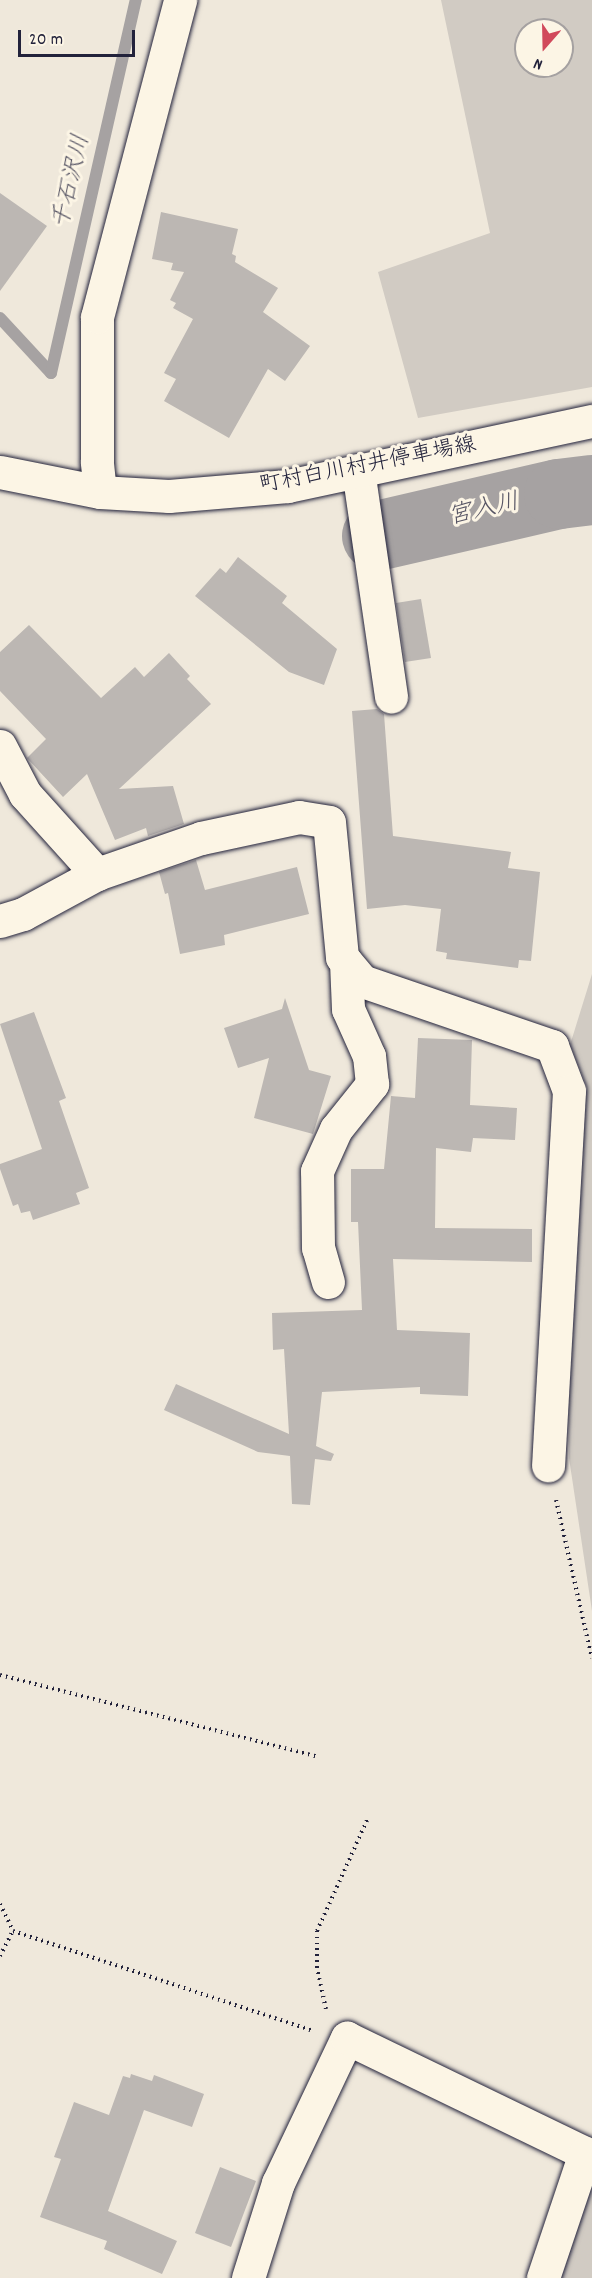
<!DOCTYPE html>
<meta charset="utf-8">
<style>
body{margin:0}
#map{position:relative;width:592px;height:2278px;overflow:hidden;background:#efe8db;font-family:Dekko,"Klee One",sans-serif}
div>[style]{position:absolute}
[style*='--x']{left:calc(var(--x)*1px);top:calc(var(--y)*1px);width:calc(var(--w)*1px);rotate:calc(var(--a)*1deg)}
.green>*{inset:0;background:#d1cbc3}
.stream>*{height:12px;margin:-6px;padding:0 6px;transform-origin:6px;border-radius:6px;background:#a6a2a2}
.river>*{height:70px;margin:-35px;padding:0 35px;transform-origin:35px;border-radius:35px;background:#a6a2a2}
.building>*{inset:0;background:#bcb7b3}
.path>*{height:4px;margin-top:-2px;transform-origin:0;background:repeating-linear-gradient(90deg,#22223b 0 1.5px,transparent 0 6px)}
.roads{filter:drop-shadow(0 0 2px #22223b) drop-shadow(0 0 2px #22223b)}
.minor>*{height:33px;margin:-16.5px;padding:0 16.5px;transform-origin:16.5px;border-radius:16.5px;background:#fcf5e5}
.major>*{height:33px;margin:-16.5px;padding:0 16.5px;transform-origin:16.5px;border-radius:16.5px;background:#fcf5e5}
span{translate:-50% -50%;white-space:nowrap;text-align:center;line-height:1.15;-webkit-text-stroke:6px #fcf5e5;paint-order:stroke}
.street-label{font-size:22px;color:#22223b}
.water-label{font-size:24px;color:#575564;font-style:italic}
.north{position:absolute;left:514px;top:18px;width:60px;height:60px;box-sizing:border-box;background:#fcf5e5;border:2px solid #a5a1a1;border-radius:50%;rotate:200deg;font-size:16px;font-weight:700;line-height:24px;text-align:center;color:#22223b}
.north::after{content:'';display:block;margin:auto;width:21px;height:27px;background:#d1495b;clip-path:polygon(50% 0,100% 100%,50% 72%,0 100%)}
.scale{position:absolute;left:18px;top:30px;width:117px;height:27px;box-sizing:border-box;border:3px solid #22223b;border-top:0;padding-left:8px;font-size:18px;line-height:21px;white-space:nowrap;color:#22223b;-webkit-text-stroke:4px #fcf5e5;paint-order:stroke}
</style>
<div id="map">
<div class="green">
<i style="clip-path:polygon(evenodd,441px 0,592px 0,592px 387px,418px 418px,378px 272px,490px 233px,441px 0,526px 30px,562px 30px,562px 66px,526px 66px,526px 30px)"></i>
<i style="clip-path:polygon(592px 974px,592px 1611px,569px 1458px,567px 1317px,587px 1087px,570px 1045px)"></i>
<i style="clip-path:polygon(592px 2171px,592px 2278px,554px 2278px)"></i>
</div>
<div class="stream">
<i style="--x:0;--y:318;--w:75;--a:47.2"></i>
<i style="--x:51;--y:373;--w:383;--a:-77.2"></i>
</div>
<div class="river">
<i style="--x:377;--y:536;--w:187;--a:-13"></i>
<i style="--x:559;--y:494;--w:33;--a:-7"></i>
</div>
<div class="building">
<i style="clip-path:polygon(0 193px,47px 226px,0 291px)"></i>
<i style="clip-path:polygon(161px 212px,238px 229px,232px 254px,236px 256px,235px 262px,278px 288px,263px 312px,310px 346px,285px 381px,268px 369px,229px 438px,164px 401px,176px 379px,164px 373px,193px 319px,173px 308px,176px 303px,170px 300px,184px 272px,171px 270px,173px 263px,152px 259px)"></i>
<i style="clip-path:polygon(238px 557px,287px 596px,282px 603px,337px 649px,324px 685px,289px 672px,195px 596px,220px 568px,226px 573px)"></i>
<i style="clip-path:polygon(421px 599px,431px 658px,405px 662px,396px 603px)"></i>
<i style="clip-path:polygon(29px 625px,101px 698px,135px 667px,144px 677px,169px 653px,190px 676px,187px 679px,211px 704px,119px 789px,173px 786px,184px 824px,148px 836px,146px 828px,115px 840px,87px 774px,63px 797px,27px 758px,46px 739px,0 691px,0 652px)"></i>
<i style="clip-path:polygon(377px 709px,384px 714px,393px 836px,511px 852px,508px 868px,540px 872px,531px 961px,519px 960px,518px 968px,446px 959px,447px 953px,436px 951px,441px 909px,405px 905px,367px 909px,352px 711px)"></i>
<i style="clip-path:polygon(196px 860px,205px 890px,297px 867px,309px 914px,224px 935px,225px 945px,180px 954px,168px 893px,165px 894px,159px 872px)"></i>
<i style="clip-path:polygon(285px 998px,309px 1070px,331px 1076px,313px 1134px,254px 1118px,269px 1058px,238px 1068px,224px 1028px,282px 1009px)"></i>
<i style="clip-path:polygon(34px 1012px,66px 1098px,59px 1101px,89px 1188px,76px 1193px,80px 1204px,33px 1220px,30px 1211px,21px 1213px,18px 1204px,13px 1206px,0 1169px,0 1164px,42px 1149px,0 1024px)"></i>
<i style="clip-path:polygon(418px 1038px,472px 1040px,470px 1105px,517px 1108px,515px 1140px,473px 1138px,471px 1152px,436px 1148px,435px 1228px,532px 1229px,532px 1262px,393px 1259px,397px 1330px,470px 1333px,468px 1396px,420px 1394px,420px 1387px,322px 1392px,316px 1446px,334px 1454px,331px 1461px,315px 1459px,310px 1505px,292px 1504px,290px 1456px,258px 1452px,164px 1410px,176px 1384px,289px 1434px,284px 1349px,273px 1350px,272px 1313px,362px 1310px,358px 1222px,351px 1222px,351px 1169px,384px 1169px,391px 1096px,415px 1098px)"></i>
<i style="clip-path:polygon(131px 2074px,152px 2081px,154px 2075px,204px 2094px,192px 2127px,144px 2110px,108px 2211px,177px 2241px,162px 2274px,104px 2249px,107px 2241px,40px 2217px,61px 2159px,54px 2157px,74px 2102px,109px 2115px,123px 2076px,130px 2078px)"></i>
<i style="clip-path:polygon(220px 2167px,256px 2181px,231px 2247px,195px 2233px)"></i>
</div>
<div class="path">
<i style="--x:556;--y:1500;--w:162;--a:77.2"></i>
<i style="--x:0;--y:1675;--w:329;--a:14.4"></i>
<i style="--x:0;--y:1904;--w:30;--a:64"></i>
<i style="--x:13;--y:1931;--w:314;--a:18.4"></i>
<i style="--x:0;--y:1956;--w:28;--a:-63"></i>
<i style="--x:326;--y:2009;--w:42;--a:-102.4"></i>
<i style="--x:317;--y:1968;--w:37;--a:-90"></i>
<i style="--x:317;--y:1931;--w:124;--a:-65.7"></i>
</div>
<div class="roads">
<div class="minor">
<i style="--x:358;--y:470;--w:229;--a:81.7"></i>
<i style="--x:100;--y:492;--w:31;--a:-96"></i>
<i style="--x:97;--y:461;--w:144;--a:-90"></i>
<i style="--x:97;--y:317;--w:328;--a:-75.3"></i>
<i style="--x:0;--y:746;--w:54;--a:62.5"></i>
<i style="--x:25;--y:794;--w:108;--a:48"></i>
<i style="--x:0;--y:921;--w:24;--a:-17"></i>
<i style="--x:23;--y:914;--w:84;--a:-28.4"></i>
<i style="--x:97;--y:874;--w:110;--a:-19.1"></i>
<i style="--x:201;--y:838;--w:100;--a:-12.1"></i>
<i style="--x:299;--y:817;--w:30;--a:9"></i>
<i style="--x:329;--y:822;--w:136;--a:84.5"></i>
<i style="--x:342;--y:957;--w:31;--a:50"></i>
<i style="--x:362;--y:981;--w:201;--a:18.9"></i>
<i style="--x:552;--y:1046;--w:48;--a:69.3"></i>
<i style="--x:569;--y:1091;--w:375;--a:93.2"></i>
<i style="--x:328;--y:1282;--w:35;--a:-106"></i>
<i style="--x:318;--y:1248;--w:77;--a:-90.7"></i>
<i style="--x:317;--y:1171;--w:46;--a:-65.7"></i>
<i style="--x:336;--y:1129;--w:58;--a:-51.3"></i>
<i style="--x:372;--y:1084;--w:28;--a:-96"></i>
<i style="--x:369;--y:1056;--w:51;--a:-114.1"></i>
<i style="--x:348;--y:1009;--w:47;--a:-92.4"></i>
<i style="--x:248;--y:2278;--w:100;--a:-72.5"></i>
<i style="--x:278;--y:2183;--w:161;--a:-64.6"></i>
<i style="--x:347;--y:2038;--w:264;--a:25.8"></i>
<i style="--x:585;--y:2153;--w:132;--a:108.6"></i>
</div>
<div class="major">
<i style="--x:0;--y:472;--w:102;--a:11.3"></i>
<i style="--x:100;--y:492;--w:69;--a:3.3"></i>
<i style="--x:169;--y:496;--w:119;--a:-4.8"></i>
<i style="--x:288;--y:486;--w:311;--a:-12.1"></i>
</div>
</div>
<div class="street-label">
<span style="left:368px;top:466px;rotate:-11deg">町村白川村井停車場線</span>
</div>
<div class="water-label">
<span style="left:73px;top:182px;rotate:-77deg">千石沢川</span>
<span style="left:484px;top:511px;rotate:-13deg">宮入川</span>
</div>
<div class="north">N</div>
<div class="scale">20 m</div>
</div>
